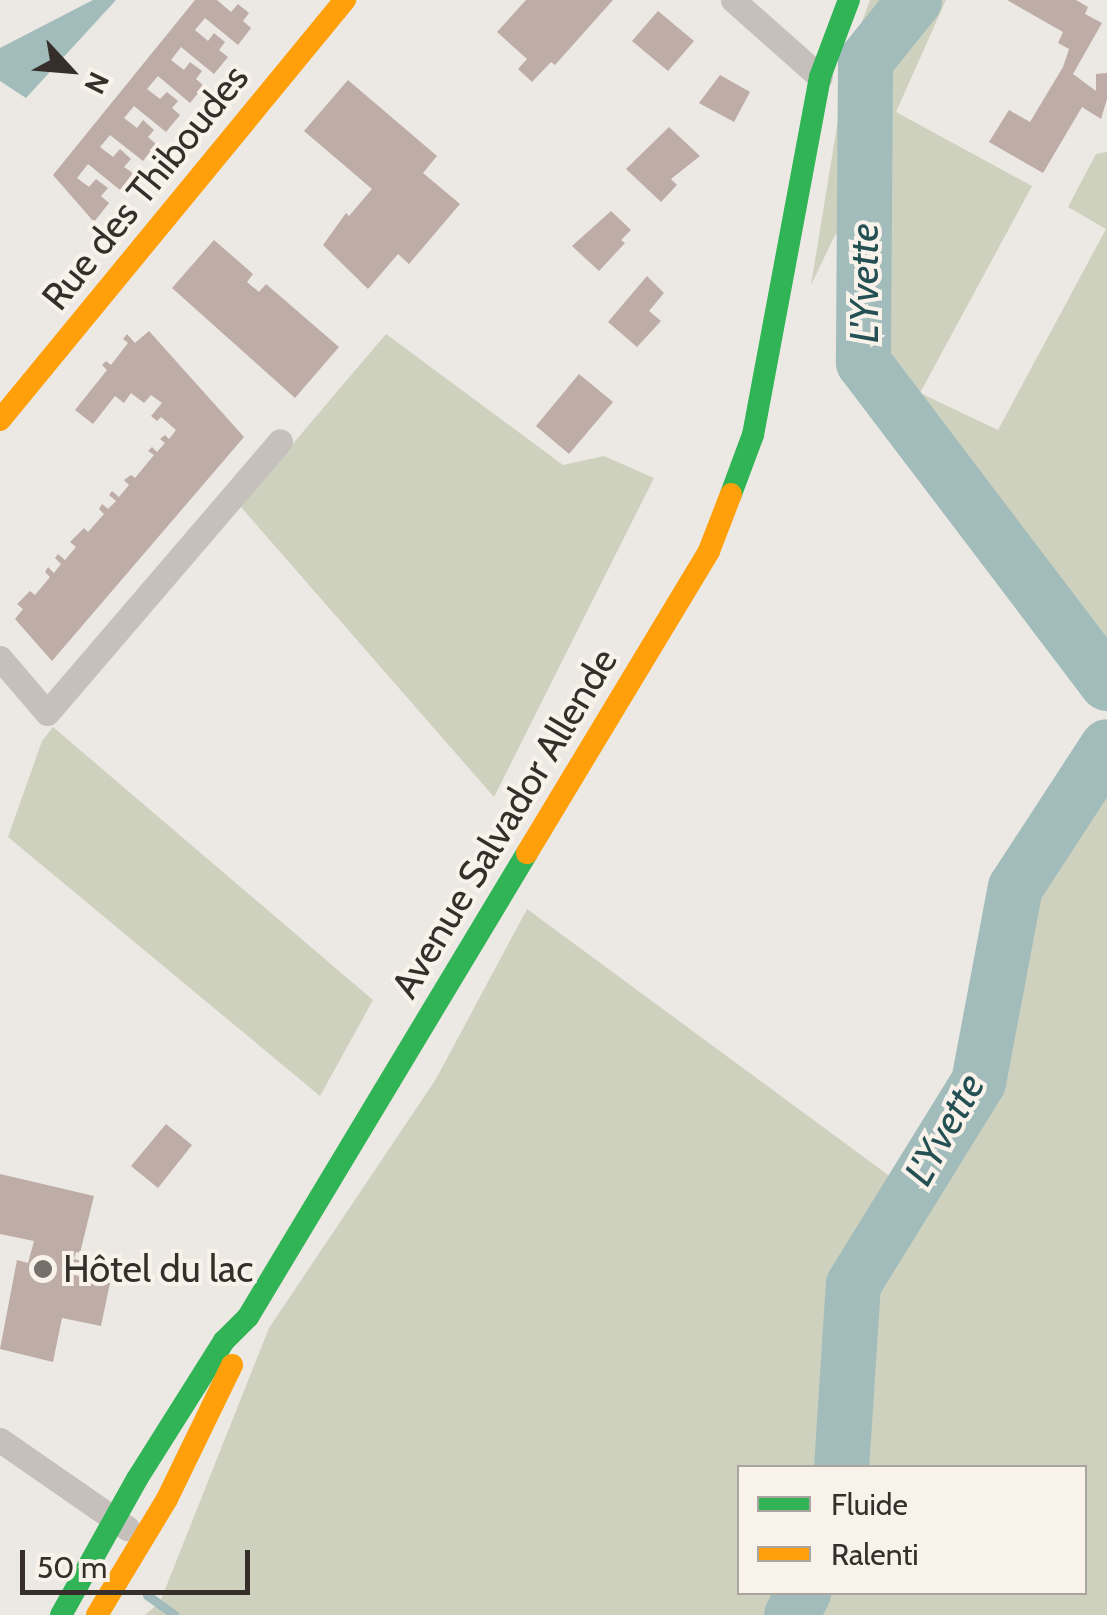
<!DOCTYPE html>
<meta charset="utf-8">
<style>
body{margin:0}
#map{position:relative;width:1107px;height:1615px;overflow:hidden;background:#ece8e3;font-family:Cabin,sans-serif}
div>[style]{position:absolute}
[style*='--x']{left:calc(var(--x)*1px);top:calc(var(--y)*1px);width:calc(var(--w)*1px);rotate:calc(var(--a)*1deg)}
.green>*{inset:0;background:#cdd1be}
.water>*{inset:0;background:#a1bcbb}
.stream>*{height:9px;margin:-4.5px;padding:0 4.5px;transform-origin:4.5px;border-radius:4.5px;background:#a1bcbb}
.river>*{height:55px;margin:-27.5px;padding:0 27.5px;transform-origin:27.5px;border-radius:27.5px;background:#a1bcbb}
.building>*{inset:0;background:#beada6}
.street>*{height:25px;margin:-12.5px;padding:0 12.5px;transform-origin:12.5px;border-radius:12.5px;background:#c5c0bc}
.fast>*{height:22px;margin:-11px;padding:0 11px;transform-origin:11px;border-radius:11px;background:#30b455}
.slow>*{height:22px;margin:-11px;padding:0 11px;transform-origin:11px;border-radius:11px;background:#ff9f0a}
.dots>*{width:28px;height:28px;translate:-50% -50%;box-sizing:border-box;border:5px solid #f8f2eb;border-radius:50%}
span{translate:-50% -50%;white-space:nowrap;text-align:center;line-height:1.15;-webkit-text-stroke:8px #f8f2eb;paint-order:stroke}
.street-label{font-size:38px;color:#362e2a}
.poi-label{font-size:38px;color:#362e2a}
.left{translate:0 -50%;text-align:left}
.water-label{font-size:40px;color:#245053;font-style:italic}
.legend{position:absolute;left:737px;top:1465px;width:350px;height:130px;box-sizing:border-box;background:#f8f2eb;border:2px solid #aaa49e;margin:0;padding:12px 18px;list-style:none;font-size:30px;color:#362e2a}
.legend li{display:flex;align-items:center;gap:20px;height:50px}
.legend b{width:50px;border:2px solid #aaa49e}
.north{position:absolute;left:20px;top:20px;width:100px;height:100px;-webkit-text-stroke:8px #f8f2eb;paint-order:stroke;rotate:116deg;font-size:28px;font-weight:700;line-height:40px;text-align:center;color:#362e2a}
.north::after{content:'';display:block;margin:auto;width:35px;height:45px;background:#362e2a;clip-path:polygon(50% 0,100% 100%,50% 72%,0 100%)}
.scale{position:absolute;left:20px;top:1550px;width:230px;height:45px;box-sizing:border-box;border:5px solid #362e2a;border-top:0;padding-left:12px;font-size:30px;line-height:35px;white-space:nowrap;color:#362e2a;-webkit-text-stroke:8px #f8f2eb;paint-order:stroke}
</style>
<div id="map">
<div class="green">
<i style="clip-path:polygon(870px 0,946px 0,896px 112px,1032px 186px,920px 393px,998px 430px,1106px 229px,1068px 207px,1096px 154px,1107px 152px,1107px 707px,1002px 577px,883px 404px,836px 233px,811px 285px,848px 59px)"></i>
<i style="clip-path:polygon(386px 334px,563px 465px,604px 456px,654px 478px,494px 797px,240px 506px)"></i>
<i style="clip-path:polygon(evenodd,1107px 724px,1107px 1615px,145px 1615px,160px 1602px,269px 1328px,436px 1079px,527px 909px,899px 1183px,964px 1082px,999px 884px,1107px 724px,740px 1468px,1084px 1468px,1084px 1592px,740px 1592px,740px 1468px)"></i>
<i style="clip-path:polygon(53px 727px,373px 1000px,320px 1096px,8px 837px,42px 741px)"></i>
</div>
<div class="water">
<i style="clip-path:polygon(93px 0,116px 0,26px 98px,0 81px,0 48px)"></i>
</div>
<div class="stream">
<i style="--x:147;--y:1595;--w:34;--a:36"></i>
</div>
<div class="river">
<i style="--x:914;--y:0;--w:78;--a:128.8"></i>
<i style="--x:865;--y:61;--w:301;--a:90.4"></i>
<i style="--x:863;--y:362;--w:403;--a:52.8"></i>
<i style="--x:841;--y:1468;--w:184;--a:-86.3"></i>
<i style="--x:853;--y:1284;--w:238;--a:-58.3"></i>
<i style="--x:978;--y:1082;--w:198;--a:-79.3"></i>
<i style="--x:1015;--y:887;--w:168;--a:-56.9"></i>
<i style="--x:791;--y:1615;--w:26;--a:-62"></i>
</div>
<div class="building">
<i style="clip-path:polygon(195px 0,217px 0,231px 12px,238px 4px,249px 13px,243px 21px,251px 28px,238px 45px,205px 18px,195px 30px,208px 41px,214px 33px,225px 42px,219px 50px,228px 57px,214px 74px,181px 47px,171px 60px,184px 70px,190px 62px,202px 71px,196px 79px,204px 86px,190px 103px,158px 76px,147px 89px,160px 99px,167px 92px,178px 101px,172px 108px,180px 115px,166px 132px,134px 106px,124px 118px,137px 128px,143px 120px,154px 130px,148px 137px,156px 144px,143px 161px,110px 135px,100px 147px,113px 157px,120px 149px,131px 159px,124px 167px,133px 173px,120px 190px,88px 164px,77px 178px,89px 187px,96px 179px,108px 188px,101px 196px,109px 203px,94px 222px,53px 175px)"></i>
<i style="clip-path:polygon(526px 0,613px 0,555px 65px,551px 62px,532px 82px,518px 69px,527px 59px,497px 32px)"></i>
<i style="clip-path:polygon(1007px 0,1076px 0,1088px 7px,1085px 14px,1102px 23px,1073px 74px,1096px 91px,1096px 74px,1107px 73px,1107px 99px,1101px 119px,1082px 107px,1043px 173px,989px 142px,1009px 110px,1030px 122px,1063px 67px,1069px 49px,1058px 43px,1063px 32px)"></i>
<i style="clip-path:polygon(658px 11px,694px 41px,668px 71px,632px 41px)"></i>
<i style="clip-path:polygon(720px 75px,750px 92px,734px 122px,699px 103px)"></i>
<i style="clip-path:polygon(348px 80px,437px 156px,423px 173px,460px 204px,409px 264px,398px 254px,368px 289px,323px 245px,346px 213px,349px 216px,372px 189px,304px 131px)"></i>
<i style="clip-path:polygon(669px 127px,700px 156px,671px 179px,677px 185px,661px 202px,626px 169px)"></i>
<i style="clip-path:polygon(611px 211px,631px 230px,621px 240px,625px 243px,599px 271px,572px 246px)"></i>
<i style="clip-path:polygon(214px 240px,253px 274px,247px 282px,259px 292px,266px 284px,339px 347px,295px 398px,172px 288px)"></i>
<i style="clip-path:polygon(647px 276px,664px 293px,649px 311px,661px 321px,637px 347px,608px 322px)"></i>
<i style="clip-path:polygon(149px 331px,244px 437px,52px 661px,15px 619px,23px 609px,17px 604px,30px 591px,35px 595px,50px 577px,45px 572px,48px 567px,54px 573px,61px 564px,55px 558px,58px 554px,65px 560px,76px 547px,70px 542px,84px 528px,88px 532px,104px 514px,99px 509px,102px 504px,108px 509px,116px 501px,109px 495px,112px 491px,119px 497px,129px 485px,124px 480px,131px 475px,135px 478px,154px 455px,148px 451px,152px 447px,157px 452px,165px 443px,160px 439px,165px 435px,169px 439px,176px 430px,161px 417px,157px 421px,151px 416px,162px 403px,151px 395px,144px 403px,131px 393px,124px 403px,115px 396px,93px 424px,75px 410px,107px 370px,102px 365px,106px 361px,111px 365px,128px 343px,123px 339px,127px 334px,135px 343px)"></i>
<i style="clip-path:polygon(579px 374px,613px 402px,569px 454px,536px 426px)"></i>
<i style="clip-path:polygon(166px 1124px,192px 1145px,158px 1188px,131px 1166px)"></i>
<i style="clip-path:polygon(0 1174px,94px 1196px,80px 1253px,76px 1252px,74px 1259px,83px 1261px,81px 1270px,72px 1268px,70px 1274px,110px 1283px,101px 1326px,62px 1318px,53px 1362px,0 1349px,17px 1260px,28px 1263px,34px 1241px,0 1234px)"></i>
</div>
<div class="street">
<i style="--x:733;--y:0;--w:116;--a:41.5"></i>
<i style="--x:0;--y:658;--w:72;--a:49.5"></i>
<i style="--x:47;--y:713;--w:358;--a:-49.4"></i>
<i style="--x:0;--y:1440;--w:155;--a:34.7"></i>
</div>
<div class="fast">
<i style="--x:731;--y:494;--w:63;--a:-69.6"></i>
<i style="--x:753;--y:435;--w:364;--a:-79.4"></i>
<i style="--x:820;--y:77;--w:82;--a:-69.4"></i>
<i style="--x:61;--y:1615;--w:156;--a:-60.8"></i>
<i style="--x:137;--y:1479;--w:163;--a:-57.8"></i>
<i style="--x:224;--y:1341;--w:34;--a:-45"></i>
<i style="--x:248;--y:1317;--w:541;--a:-58.98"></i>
</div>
<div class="slow">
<i style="--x:0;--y:420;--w:544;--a:-50.6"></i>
<i style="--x:527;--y:853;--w:353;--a:-58.9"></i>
<i style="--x:709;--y:551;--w:61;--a:-68.9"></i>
<i style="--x:97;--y:1615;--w:135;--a:-58.9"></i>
<i style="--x:167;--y:1499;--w:149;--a:-64.1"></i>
</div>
<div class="dots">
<i style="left:43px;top:1269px;background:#766f6b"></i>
</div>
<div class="street-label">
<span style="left:145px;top:187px;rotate:-51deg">Rue des Thiboudes</span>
<span style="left:504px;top:823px;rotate:-59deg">Avenue Salvador Allende</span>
</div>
<div class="poi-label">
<span class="left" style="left:63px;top:1269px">Hôtel du lac</span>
</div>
<div class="water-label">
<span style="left:864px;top:283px;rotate:-90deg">L'Yvette</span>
<span style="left:944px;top:1129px;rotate:-61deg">L'Yvette</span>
</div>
<ul class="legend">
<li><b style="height:12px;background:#30b455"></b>Fluide</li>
<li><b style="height:12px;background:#ff9f0a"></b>Ralenti</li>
</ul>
<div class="north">N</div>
<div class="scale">50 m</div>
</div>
